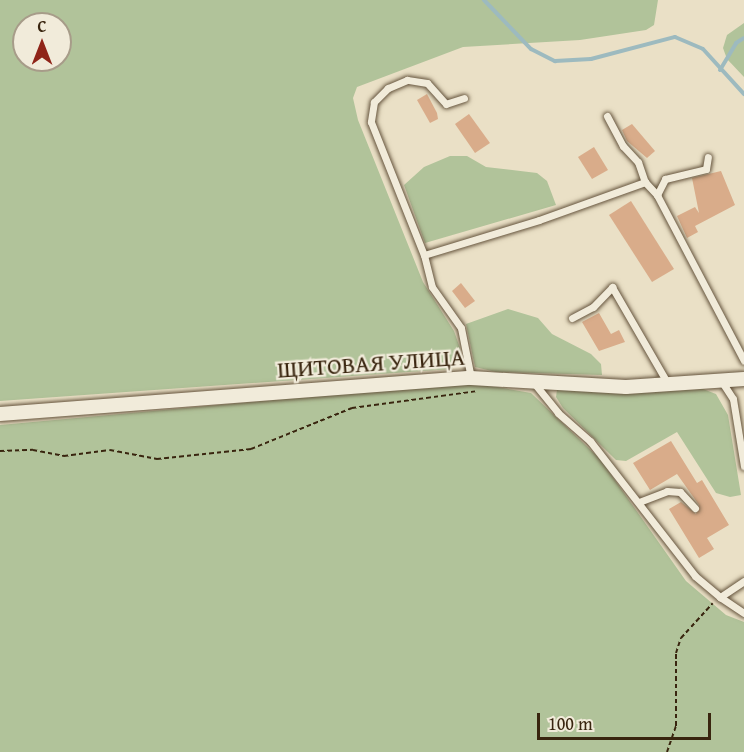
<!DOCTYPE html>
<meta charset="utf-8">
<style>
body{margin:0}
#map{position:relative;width:744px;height:752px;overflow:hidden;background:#eae0c6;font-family:"Gentium Book Plus",serif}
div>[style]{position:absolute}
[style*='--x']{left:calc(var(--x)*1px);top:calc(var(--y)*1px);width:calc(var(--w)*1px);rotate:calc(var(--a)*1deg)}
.green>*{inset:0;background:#b1c39a}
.stream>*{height:4px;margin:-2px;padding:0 2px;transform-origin:2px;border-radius:2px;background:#9dbabf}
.building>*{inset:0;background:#d9ac8a}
.path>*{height:2px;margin-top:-1px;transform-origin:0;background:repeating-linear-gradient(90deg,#39250f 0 4.5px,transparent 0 7.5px)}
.roads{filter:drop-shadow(0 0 2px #65543d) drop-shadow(0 0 2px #65543d)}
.service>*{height:7px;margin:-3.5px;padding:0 3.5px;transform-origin:3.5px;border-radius:3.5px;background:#f1ebda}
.minor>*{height:14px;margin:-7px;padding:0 7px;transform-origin:7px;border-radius:7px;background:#f1ebda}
span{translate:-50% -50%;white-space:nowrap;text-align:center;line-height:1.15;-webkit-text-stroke:4.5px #f1ebda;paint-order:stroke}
.street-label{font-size:24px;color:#39250f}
.north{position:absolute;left:12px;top:12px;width:60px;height:60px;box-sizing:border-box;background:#f1ebda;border:2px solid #a79c89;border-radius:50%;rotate:0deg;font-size:16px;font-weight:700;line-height:24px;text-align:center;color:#39250f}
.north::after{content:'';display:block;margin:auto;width:21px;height:27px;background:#8f2418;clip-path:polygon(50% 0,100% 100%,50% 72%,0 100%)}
.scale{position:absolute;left:537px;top:713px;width:174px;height:27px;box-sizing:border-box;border:3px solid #39250f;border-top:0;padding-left:8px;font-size:18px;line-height:21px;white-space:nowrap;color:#39250f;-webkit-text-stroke:4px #f1ebda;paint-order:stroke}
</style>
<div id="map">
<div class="green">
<i style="clip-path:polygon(evenodd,0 0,658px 0,654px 25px,646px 30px,580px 40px,463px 47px,357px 87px,353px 98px,358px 120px,423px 282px,454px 331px,460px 348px,458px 362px,451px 369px,0 401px,0 0,24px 24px,60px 24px,60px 60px,24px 60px,24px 24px)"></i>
<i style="clip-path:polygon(744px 23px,744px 77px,727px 59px,723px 48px,727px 35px)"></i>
<i style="clip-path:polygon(450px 156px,467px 156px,486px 167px,537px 173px,547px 181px,556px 205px,425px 243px,404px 185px,424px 167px)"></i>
<i style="clip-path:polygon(508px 309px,538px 318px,552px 334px,591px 354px,601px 364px,602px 375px,496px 372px,475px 367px,466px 324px)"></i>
<i style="clip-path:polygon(469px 382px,531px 393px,600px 459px,686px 581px,726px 615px,744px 622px,744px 752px,0 752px,0 425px)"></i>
<i style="clip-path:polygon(563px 387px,626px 394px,703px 389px,716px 394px,728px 415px,741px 495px,730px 497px,716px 493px,677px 432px,626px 461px,616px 460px,563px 408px,556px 397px,557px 390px)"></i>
</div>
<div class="stream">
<i style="--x:484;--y:0;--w:68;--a:46.2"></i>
<i style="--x:531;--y:49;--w:27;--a:27"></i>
<i style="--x:555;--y:61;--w:36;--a:-3"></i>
<i style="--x:591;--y:59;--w:87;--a:-14.7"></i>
<i style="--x:675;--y:37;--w:30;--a:23"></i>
<i style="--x:703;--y:49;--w:61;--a:47.7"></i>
<i style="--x:720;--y:70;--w:31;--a:-59"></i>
<i style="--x:736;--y:43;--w:9;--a:-32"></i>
</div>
<div class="building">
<i style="clip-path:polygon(427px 94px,437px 113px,438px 119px,430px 123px,417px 100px)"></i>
<i style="clip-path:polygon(469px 114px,490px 143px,475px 153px,455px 124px)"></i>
<i style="clip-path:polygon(632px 124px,655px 151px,647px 158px,627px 141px,622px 130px)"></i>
<i style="clip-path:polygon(594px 147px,608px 170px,592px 179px,578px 157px)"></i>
<i style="clip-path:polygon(721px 171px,735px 205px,695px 226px,698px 232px,687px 238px,677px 216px,695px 207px,699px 213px,692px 178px)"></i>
<i style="clip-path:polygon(631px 201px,674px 269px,652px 282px,609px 215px)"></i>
<i style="clip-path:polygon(461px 283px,475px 301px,465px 308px,452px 291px)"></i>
<i style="clip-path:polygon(599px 313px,611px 334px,619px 330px,625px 342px,599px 351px,582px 322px)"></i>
<i style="clip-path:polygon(671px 441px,697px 483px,702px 480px,729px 525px,707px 538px,714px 549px,699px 558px,669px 509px,681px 502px,696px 514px,699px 505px,677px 474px,650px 490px,633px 463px)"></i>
</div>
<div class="path">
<i style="--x:0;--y:451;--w:33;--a:-2"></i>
<i style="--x:33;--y:450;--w:32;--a:11"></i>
<i style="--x:64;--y:456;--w:46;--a:-7.4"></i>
<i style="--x:110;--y:450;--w:48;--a:10.8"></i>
<i style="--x:157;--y:459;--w:95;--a:-6.1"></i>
<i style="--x:251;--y:449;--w:109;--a:-22.1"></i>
<i style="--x:352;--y:408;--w:126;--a:-7.7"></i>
<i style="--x:667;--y:752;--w:28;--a:-71"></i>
<i style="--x:676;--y:726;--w:73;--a:-90"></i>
<i style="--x:676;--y:653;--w:16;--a:-72"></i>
<i style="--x:681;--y:638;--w:47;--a:-47.6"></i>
</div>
<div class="roads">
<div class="service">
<i style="--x:464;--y:98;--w:19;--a:162"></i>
<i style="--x:446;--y:104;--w:28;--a:-132"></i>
<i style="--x:427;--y:83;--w:20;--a:-171"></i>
<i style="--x:407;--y:80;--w:21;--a:157"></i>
<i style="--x:388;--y:88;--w:20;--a:135"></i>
<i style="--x:374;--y:102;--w:20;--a:99"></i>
<i style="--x:371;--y:122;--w:143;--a:68.3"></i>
<i style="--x:424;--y:255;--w:33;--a:76"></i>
<i style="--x:432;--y:287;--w:50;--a:54.7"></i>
<i style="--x:461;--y:328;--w:51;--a:78.7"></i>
<i style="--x:607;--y:116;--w:34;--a:62"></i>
<i style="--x:623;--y:146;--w:22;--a:47"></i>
<i style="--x:638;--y:162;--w:21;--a:71"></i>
<i style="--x:657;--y:195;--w:18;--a:-63"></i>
<i style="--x:665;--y:179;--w:42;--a:-13.7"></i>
<i style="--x:706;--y:169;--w:12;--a:-81"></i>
<i style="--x:424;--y:255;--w:120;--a:-16.9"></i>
<i style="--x:539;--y:220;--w:113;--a:-19.7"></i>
<i style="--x:645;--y:182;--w:18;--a:47"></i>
<i style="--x:657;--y:195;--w:187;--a:62.3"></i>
<i style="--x:572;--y:318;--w:24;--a:-28"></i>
<i style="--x:593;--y:307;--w:28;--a:-46"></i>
<i style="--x:612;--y:287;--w:112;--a:60"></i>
<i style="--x:722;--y:382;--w:20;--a:57"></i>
<i style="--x:733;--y:399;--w:68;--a:80.7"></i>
<i style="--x:534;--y:383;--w:38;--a:51"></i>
<i style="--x:558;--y:413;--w:43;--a:41.2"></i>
<i style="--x:590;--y:441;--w:171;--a:52.1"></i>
<i style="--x:695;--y:576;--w:33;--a:40"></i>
<i style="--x:639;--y:502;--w:30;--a:-21"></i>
<i style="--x:667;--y:491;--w:13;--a:4"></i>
<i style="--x:680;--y:492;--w:22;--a:47"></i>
<i style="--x:744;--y:581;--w:29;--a:146"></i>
<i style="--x:720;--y:597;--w:29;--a:34"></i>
</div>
<div class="minor">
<i style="--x:0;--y:414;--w:472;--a:-4.4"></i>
<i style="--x:471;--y:378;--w:155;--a:3.3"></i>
<i style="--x:626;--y:387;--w:118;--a:-3.9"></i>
</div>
</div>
<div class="street-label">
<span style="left:371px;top:363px;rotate:-4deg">ЩИТОВАЯ УЛИЦА</span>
</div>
<div class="north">С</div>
<div class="scale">100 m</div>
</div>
